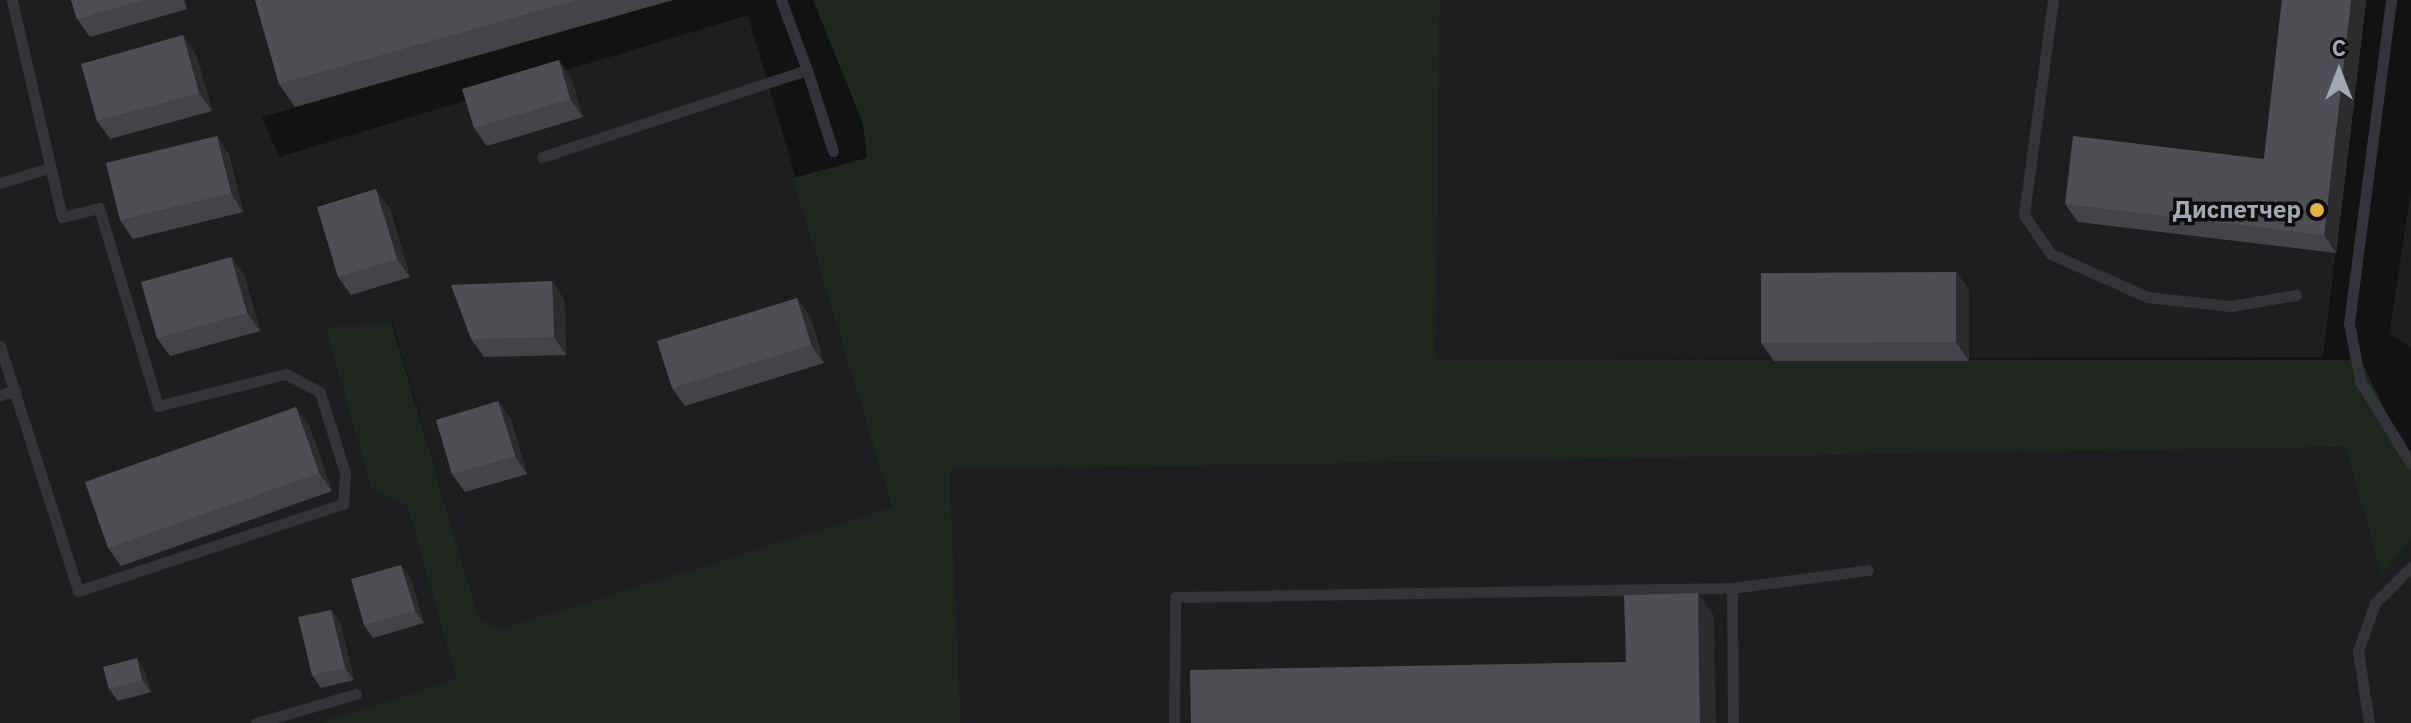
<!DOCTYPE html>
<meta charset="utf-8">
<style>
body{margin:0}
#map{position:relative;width:2411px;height:723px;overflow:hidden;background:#121213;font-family:"IBM Plex Sans",sans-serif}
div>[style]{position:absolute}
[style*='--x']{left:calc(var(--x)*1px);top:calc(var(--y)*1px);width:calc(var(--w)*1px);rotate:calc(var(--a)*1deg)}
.built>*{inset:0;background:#1e1e20}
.green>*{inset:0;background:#1e261f}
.lane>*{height:11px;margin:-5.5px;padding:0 5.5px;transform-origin:5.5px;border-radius:5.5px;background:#333438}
.wall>*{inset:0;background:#434448}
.shaded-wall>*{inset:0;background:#2b2c2e}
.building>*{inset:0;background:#4e4f54}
.dots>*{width:22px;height:22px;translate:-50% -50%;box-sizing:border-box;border:4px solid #0d0d0e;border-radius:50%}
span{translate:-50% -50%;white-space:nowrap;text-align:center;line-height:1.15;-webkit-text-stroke:7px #0d0d0e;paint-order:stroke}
.poi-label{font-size:24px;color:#a4a8b3;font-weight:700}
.right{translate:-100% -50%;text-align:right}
.north{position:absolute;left:2299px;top:32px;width:80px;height:80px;-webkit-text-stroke:6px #0d0d0e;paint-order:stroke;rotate:0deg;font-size:22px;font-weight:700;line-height:32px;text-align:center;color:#a4a8b3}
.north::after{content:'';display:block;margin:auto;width:28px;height:36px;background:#a4a8b3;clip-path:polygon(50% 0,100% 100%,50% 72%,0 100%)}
</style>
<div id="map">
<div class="built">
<i style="clip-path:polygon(0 0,673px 0,262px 117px,279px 157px,748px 15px,892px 507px,501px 630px,479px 619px,392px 321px,407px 505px,456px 678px,317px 723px,0 723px)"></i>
<i style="clip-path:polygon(1440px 0,2366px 0,2323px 357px,1434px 359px)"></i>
<i style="clip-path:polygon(2411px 190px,2411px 348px,2389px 334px)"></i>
<i style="clip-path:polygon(2345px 447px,2382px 575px,2411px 539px,2411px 723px,961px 723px,948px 470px)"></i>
</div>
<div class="green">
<i style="clip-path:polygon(813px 0,1440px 0,1435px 359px,2361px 360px,2411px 464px,2411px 539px,2382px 576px,2345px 447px,949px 470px,961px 723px,317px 723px,456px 678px,407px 505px,372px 489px,326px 328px,391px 321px,479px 619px,501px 629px,892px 507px,793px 178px,867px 158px,863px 124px)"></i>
</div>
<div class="lane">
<i style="--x:2053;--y:0;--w:217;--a:97.7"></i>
<i style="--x:2024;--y:215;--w:47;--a:55.3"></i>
<i style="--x:2051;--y:254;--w:105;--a:24.1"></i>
<i style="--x:2147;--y:297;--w:84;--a:6.1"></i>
<i style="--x:2231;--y:306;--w:66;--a:-9.6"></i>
<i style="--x:2391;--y:0;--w:326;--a:97.4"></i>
<i style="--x:2349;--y:323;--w:59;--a:79.3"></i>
<i style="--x:2360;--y:381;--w:97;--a:58.4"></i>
<i style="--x:807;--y:70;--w:85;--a:72.2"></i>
<i style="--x:542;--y:157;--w:279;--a:-18.2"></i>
<i style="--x:807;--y:70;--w:75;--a:-110.4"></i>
<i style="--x:0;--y:183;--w:53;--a:-17.4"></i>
<i style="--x:0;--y:346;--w:257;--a:72.3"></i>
<i style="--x:78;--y:591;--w:279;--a:-18.2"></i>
<i style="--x:343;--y:504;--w:31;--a:-86"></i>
<i style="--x:345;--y:473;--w:85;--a:-107.2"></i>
<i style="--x:320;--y:392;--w:38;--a:-152"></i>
<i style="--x:286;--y:374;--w:132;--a:166"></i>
<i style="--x:158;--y:406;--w:207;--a:-106.6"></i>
<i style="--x:99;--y:208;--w:38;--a:166"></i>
<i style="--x:62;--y:217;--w:223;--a:-103"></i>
<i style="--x:0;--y:395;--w:16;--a:-18"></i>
<i style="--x:1732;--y:588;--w:135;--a:89.6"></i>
<i style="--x:256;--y:723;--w:104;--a:-16.2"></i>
<i style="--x:1174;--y:723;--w:126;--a:-89.5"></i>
<i style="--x:1175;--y:597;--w:557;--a:-0.93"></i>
<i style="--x:1732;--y:588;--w:137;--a:-7.5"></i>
<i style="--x:2369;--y:723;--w:73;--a:-98.7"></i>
<i style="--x:2358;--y:651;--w:51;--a:-70.5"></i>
<i style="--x:2375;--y:603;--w:51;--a:-45"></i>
</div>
<div class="wall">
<i style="clip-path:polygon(71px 0,184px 0,187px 9px,90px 37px,77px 19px)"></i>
<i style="clip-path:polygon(255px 0,673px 0,295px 107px,279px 84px)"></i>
<i style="clip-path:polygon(2282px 0,2366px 0,2336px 253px,2078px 222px,2065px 204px,2264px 159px)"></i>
<i style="clip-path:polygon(196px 54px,212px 111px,110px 139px,97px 121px)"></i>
<i style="clip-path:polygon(571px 78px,583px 117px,487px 146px,474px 128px)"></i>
<i style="clip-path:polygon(217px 136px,229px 155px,243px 212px,133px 239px,120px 220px)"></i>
<i style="clip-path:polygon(389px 207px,410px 277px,351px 295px,338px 277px)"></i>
<i style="clip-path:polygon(231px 257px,244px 275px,260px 331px,170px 356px,157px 338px)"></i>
<i style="clip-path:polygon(1956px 272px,1969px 290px,1969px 361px,1774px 361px,1761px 343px)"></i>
<i style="clip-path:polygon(552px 281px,564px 300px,566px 355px,484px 357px,471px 339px)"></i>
<i style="clip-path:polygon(797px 298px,810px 317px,824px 363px,685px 406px,672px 388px)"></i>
<i style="clip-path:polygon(498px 401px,511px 420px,527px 474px,465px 492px,452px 474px)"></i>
<i style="clip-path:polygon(309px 425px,332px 491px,121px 566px,108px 548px)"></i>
<i style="clip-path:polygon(410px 577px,424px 623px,373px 638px,364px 625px)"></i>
<i style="clip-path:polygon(331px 610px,340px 622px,354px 680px,321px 688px,312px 675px)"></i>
<i style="clip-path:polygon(145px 671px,151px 692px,118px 701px,109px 689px)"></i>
</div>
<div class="shaded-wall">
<i style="clip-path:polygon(2351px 0,2366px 0,2336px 253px,2324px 235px)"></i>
<i style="clip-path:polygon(183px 35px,196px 54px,212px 111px,199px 93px)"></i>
<i style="clip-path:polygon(559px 60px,571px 78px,583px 117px,570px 99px)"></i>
<i style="clip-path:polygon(217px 136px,229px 155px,243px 212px,231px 193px)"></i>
<i style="clip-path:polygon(376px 189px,389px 207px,410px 277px,397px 259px)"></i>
<i style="clip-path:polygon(231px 257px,244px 275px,260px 331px,247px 313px)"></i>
<i style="clip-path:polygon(1956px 272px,1969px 290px,1969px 361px,1956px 342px)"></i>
<i style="clip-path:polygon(552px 281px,564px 300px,566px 355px,554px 337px)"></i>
<i style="clip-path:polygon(797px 298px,810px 317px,824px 363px,811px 345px)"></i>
<i style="clip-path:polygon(498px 401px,511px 420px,527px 474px,515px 456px)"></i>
<i style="clip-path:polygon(296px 407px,309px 425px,332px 491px,319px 473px)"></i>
<i style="clip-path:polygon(401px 565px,410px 577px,424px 623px,415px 611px)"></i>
<i style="clip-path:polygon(1698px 593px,1714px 616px,1716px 723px,1700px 723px)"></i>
<i style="clip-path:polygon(331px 610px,340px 622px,354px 680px,345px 668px)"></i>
<i style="clip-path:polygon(137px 658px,145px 671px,151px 692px,142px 680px)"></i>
</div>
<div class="building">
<i style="clip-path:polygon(71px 0,143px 0,77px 19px)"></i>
<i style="clip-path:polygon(255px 0,576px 0,279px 84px)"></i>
<i style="clip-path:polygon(2282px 0,2351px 0,2324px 235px,2065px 204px,2073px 136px,2264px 159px)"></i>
<i style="clip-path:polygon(183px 35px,199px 93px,97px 121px,81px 64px)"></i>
<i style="clip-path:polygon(559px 60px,570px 99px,474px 128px,462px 89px)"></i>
<i style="clip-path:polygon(217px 136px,231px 193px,120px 220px,106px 163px)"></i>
<i style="clip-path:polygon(376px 189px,397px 259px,338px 277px,317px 207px)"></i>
<i style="clip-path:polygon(231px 257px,247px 313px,157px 338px,141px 282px)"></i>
<i style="clip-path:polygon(1956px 272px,1956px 342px,1761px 343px,1761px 273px)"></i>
<i style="clip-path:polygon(552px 281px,554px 337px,471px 339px,451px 285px)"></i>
<i style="clip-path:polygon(797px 298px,811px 345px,672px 388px,657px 341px)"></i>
<i style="clip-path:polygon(498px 401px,515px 456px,452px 474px,436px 420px)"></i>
<i style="clip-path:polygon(296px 407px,319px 473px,108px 548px,85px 482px)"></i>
<i style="clip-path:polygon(401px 565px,415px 611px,364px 625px,351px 579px)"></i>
<i style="clip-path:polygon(1698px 593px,1700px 723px,1191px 723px,1190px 670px,1626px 662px,1624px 595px)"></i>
<i style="clip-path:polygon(331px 610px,345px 668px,312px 675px,298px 617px)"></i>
<i style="clip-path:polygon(137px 658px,142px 680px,109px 689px,103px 667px)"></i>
</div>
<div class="dots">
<i style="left:2317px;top:210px;background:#e3b43a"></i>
</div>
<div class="poi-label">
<span class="right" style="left:2301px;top:210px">Диспетчер</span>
</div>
<div class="north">С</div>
</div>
